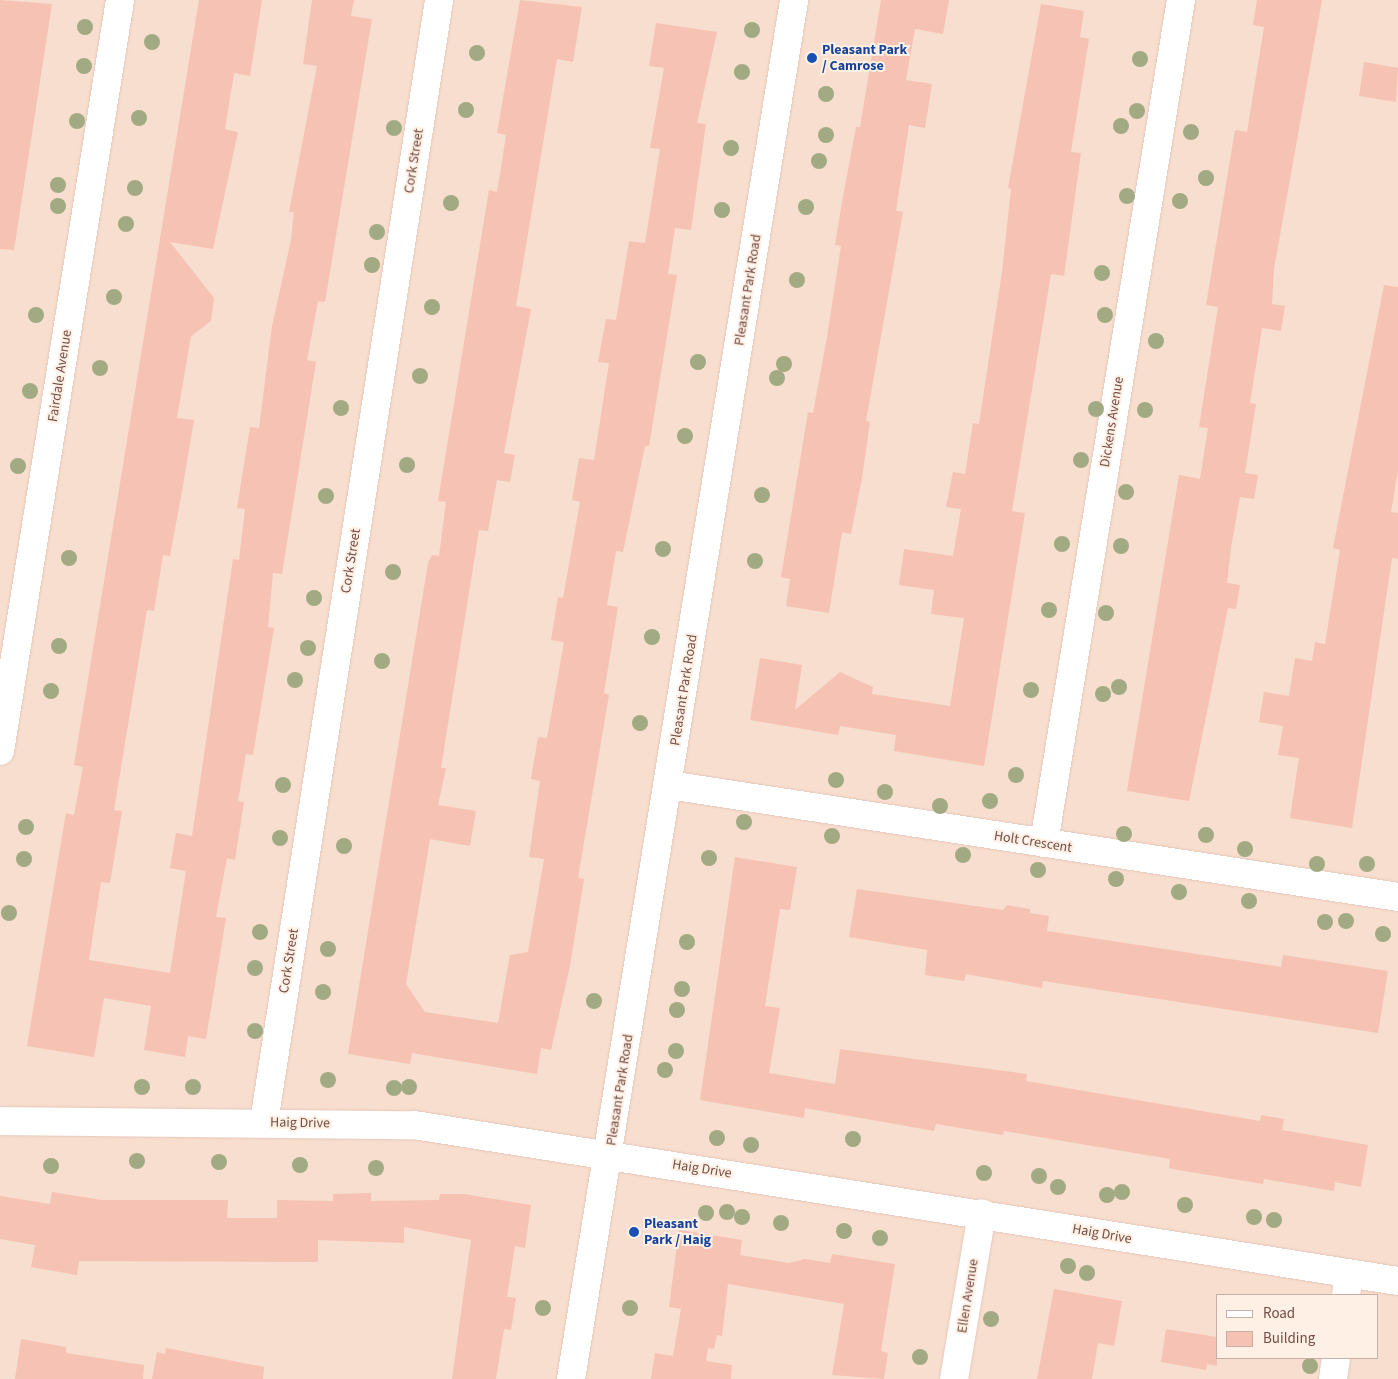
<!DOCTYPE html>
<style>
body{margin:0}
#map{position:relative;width:1398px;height:1379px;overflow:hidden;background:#feebdd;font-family:"Source Sans 3",sans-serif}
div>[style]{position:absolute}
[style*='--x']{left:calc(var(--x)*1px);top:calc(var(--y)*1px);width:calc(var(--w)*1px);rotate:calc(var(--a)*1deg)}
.residential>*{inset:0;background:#f8dece}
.building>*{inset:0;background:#f5c2b3}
.roads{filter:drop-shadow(0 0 1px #e4c7bc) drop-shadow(0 0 1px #e4c7bc)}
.street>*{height:28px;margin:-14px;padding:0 14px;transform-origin:14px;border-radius:14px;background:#fff}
.secondary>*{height:28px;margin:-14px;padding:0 14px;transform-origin:14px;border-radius:14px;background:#fff}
.trees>*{width:16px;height:16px;margin:-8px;border-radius:50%;background:#a2aa83}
.dots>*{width:14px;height:14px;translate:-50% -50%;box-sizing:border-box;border:2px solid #fff0e5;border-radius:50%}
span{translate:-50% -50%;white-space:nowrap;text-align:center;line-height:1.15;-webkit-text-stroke:4px #fff0e5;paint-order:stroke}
.transit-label{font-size:14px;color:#164399;font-weight:700}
.left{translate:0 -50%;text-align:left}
.street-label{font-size:14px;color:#744d45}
.legend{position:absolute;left:1216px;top:1294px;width:162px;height:65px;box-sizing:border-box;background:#fff0e5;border:1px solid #c7afa5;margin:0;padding:6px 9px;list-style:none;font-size:15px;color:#744d45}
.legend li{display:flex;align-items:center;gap:10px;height:25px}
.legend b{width:25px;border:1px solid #c7afa5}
</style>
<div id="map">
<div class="residential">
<i style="clip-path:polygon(evenodd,0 0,1398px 0,1398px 1379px,0 1379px,0 0,1217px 1295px,1377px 1295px,1377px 1358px,1217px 1358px,1217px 1295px)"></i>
</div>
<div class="building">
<i style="clip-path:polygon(0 0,52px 4px,14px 250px,0 249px)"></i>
<i style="clip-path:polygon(199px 0,262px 0,250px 76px,234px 73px,225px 129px,238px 132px,213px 249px,170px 242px,214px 298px,211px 321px,191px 336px,177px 418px,194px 420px,182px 491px,170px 556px,163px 555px,154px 611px,147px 610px,114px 810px,122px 811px,110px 883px,101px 882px,89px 960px,170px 973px,186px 871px,170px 868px,176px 833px,192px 836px,233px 559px,239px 560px,245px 509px,237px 508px,250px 427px,259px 428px,272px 326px,291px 240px,294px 212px,289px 212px,317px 66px,303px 64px,312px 0,354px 0,351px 16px,372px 19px,325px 302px,318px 301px,307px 360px,316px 362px,282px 574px,273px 573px,268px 627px,274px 628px,253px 755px,246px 754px,238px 801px,244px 802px,235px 860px,227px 858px,216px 917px,226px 918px,206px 1039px,188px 1036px,185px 1057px,144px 1050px,151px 1006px,104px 998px,94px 1057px,27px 1046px,66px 813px,74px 815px,83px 767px,74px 765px)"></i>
<i style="clip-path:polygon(520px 0,582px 7px,573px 62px,557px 59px,516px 306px,531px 309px,504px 453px,515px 455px,510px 482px,497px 480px,488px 531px,479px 530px,441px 768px,446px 768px,438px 805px,476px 811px,470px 846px,430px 839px,406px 984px,425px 1012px,498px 1023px,510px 955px,528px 952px,544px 859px,529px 857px,540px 781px,531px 779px,538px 737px,547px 738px,564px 642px,551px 640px,558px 597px,563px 598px,580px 502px,572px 500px,579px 458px,594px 460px,609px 363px,598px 362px,606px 319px,616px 320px,629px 241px,645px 243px,660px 149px,650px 148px,664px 68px,649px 66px,656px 23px,717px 32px,697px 123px,706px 124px,691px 230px,675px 228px,668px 274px,677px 275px,649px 446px,645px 446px,623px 552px,616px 551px,607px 605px,618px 607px,604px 693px,609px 695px,578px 878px,584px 879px,570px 966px,551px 1050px,541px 1048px,537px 1074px,412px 1053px,410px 1064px,348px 1054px,428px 563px,432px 555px,439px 556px,446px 502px,438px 501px,489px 190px,497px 192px,501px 168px,506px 135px,497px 133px)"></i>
<i style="clip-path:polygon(881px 0,949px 0,943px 34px,915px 29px,906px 80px,932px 84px,925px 128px,909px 125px,896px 211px,903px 212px,866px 421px,870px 422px,862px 478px,851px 534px,842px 532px,829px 613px,786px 606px,790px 579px,781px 577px,808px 412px,813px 413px,827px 337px,841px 246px,835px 245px,842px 202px,856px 127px,860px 127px)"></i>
<i style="clip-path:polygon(1257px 0,1322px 0,1274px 269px,1272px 304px,1285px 306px,1281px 331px,1262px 328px,1250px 403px,1256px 404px,1245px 473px,1258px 475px,1254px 499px,1240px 497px,1231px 548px,1227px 583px,1240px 585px,1236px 609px,1228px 608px,1189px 801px,1127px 791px,1179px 475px,1200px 479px,1208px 428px,1199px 427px,1218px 307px,1206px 305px,1235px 130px,1247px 132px,1264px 27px,1253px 25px)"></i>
<i style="clip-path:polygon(1041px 4px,1084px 11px,1080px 37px,1089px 39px,1071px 152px,1081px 153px,1064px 276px,1051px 274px,1012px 511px,1025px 513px,984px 766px,894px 751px,896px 735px,840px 726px,838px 735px,750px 720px,760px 658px,802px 665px,795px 710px,840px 672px,873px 687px,872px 694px,950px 706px,964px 618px,931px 614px,934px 590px,899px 585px,904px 549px,953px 556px,961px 509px,946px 507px,953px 472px,965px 474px,973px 423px,979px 424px,1002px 272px,1011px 189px,1008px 188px)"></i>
<i style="clip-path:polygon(1364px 62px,1398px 68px,1396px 102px,1359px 96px)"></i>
<i style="clip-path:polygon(1384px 285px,1398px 287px,1398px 470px,1391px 512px,1398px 513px,1398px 559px,1392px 558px,1352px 828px,1290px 818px,1299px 758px,1278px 755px,1283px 726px,1259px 722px,1264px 692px,1289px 696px,1295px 658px,1312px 661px,1315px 642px,1325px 644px,1340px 550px,1333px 548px)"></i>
<i style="clip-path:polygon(735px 857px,797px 867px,790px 910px,780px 909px,765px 1006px,780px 1008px,769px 1073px,835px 1084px,840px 1049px,1027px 1074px,1026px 1081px,1260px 1121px,1261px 1115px,1284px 1119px,1282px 1130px,1368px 1145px,1361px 1187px,1335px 1182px,1334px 1191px,1264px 1179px,1263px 1184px,1178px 1170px,1169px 1168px,1170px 1159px,1004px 1131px,1003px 1135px,936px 1124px,934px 1131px,805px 1108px,804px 1118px,700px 1100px)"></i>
<i style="clip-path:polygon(857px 889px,1003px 910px,1007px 905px,1030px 909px,1030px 913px,1049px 916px,1047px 931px,1281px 967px,1283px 955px,1388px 971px,1378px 1033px,1043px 981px,1042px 988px,966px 974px,964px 981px,925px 975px,927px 950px,849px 937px)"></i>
<i style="clip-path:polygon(52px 1192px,102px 1200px,228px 1200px,227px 1218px,277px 1218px,277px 1200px,333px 1201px,333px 1194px,371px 1193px,371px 1201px,439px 1200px,440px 1194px,463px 1194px,531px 1205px,525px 1248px,515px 1246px,507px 1297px,516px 1298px,511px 1330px,504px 1329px,496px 1379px,452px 1379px,471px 1240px,404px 1227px,404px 1243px,318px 1240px,318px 1262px,79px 1261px,77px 1275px,31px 1267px,35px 1245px,0 1239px,0 1196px,50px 1204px)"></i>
<i style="clip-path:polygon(679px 1230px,742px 1240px,740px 1255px,789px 1263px,805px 1259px,830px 1263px,832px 1254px,895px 1264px,881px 1351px,888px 1353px,884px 1379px,832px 1375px,844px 1304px,728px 1284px,722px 1336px,717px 1335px,714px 1349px,708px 1348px,706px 1361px,732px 1365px,731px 1379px,651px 1379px,655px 1353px,673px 1356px,681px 1309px,669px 1307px)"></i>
<i style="clip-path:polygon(1054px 1289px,1122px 1301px,1114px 1346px,1098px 1343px,1092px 1379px,1037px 1379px)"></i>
<i style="clip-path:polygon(1166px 1329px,1217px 1337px,1217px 1366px,1207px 1364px,1206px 1370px,1161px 1362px)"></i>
<i style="clip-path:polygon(21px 1339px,66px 1347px,66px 1353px,144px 1365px,143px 1379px,15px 1379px)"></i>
<i style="clip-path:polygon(166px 1348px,264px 1367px,263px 1379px,152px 1379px,157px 1352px,165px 1354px)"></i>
</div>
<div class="roads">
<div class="street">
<i style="--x:0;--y:751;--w:761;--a:-80.92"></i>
<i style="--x:669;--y:785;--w:738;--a:8.73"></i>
<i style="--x:1044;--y:843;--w:854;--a:-80.77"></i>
<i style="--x:264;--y:1122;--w:1136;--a:-81.13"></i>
<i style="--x:1346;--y:1295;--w:19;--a:-81"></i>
<i style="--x:954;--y:1379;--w:168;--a:-80.4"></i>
<i style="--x:1333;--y:1379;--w:21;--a:-82"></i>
</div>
<div class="secondary">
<i style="--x:0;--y:1121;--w:414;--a:0.6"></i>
<i style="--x:414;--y:1125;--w:996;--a:9.01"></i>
<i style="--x:571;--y:1379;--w:1397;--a:-80.81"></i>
</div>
</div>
<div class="trees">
<i style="left:85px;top:27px"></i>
<i style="left:752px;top:30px"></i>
<i style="left:152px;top:42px"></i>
<i style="left:477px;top:53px"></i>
<i style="left:1140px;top:59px"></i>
<i style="left:84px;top:66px"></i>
<i style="left:742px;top:72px"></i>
<i style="left:826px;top:94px"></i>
<i style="left:466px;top:110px"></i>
<i style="left:1137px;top:111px"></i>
<i style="left:139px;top:118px"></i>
<i style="left:77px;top:121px"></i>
<i style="left:1121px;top:126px"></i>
<i style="left:394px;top:128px"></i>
<i style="left:1191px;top:132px"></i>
<i style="left:826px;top:135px"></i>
<i style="left:731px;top:148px"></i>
<i style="left:819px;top:161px"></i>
<i style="left:1206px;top:178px"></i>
<i style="left:58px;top:185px"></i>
<i style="left:135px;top:188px"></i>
<i style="left:1127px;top:196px"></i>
<i style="left:1180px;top:201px"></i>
<i style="left:451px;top:203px"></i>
<i style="left:58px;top:206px"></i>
<i style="left:806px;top:207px"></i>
<i style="left:722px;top:210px"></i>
<i style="left:126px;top:224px"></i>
<i style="left:377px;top:232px"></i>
<i style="left:372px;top:265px"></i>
<i style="left:1102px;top:273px"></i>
<i style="left:797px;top:280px"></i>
<i style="left:114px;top:297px"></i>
<i style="left:432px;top:307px"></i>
<i style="left:36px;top:315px"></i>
<i style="left:1105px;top:315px"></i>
<i style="left:1156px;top:341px"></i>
<i style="left:698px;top:362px"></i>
<i style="left:784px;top:364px"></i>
<i style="left:100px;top:368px"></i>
<i style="left:420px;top:376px"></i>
<i style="left:777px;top:378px"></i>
<i style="left:30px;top:391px"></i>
<i style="left:341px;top:408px"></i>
<i style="left:1096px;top:409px"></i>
<i style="left:1145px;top:410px"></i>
<i style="left:685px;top:436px"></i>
<i style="left:1081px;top:460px"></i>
<i style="left:407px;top:465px"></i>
<i style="left:18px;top:466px"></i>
<i style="left:1126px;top:492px"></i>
<i style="left:762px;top:495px"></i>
<i style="left:326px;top:496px"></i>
<i style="left:1062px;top:544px"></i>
<i style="left:1121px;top:546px"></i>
<i style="left:663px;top:549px"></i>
<i style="left:69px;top:558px"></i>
<i style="left:755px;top:561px"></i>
<i style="left:393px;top:572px"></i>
<i style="left:314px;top:598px"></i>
<i style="left:1049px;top:610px"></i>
<i style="left:1106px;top:613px"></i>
<i style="left:652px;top:637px"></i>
<i style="left:59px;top:646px"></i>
<i style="left:308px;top:648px"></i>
<i style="left:382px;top:661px"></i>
<i style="left:295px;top:680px"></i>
<i style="left:1119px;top:687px"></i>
<i style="left:1031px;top:690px"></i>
<i style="left:51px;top:691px"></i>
<i style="left:1103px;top:694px"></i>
<i style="left:640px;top:723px"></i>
<i style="left:1016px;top:775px"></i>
<i style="left:836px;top:780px"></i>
<i style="left:283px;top:785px"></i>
<i style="left:885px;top:792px"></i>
<i style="left:990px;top:801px"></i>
<i style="left:940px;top:806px"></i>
<i style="left:744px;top:822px"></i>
<i style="left:26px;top:827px"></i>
<i style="left:1124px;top:834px"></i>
<i style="left:1206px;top:835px"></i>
<i style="left:832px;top:836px"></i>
<i style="left:280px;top:838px"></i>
<i style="left:344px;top:846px"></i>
<i style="left:1245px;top:849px"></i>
<i style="left:963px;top:855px"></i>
<i style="left:709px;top:858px"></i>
<i style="left:24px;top:859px"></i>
<i style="left:1317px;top:864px"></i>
<i style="left:1367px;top:864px"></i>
<i style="left:1038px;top:870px"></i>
<i style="left:1116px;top:879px"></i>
<i style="left:1179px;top:892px"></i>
<i style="left:1249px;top:901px"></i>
<i style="left:9px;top:913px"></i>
<i style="left:1346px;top:921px"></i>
<i style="left:1325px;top:922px"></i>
<i style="left:260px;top:932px"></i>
<i style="left:1383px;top:934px"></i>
<i style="left:687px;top:942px"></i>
<i style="left:328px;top:949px"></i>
<i style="left:255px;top:968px"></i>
<i style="left:682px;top:989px"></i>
<i style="left:323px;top:992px"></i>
<i style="left:594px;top:1001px"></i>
<i style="left:677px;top:1010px"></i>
<i style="left:255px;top:1031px"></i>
<i style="left:676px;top:1051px"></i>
<i style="left:665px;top:1070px"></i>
<i style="left:328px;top:1080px"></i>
<i style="left:142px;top:1087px"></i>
<i style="left:193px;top:1087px"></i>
<i style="left:409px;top:1087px"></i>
<i style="left:394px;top:1088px"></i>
<i style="left:717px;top:1138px"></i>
<i style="left:853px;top:1139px"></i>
<i style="left:751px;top:1145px"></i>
<i style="left:137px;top:1161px"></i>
<i style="left:219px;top:1162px"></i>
<i style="left:300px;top:1165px"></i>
<i style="left:51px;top:1166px"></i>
<i style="left:376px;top:1168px"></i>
<i style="left:984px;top:1173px"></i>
<i style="left:1039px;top:1176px"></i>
<i style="left:1058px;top:1187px"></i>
<i style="left:1122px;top:1192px"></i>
<i style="left:1107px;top:1195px"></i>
<i style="left:1185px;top:1205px"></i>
<i style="left:727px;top:1212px"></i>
<i style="left:706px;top:1213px"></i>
<i style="left:742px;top:1217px"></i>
<i style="left:1254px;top:1217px"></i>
<i style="left:1274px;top:1220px"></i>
<i style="left:781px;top:1223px"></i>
<i style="left:844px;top:1231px"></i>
<i style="left:880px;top:1238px"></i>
<i style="left:1068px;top:1266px"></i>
<i style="left:1087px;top:1273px"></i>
<i style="left:543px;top:1308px"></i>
<i style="left:630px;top:1308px"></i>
<i style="left:991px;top:1319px"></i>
<i style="left:920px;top:1357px"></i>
<i style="left:1310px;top:1366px"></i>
</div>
<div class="dots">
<i style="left:812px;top:58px;background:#1a4fb4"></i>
<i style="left:634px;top:1232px;background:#1a4fb4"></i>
</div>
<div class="transit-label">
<span class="left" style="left:822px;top:58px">Pleasant Park<br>/ Camrose</span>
<span class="left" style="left:644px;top:1232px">Pleasant<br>Park / Haig</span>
</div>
<div class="street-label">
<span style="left:414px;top:161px;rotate:-81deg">Cork Street</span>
<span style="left:748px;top:290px;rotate:-81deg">Pleasant Park Road</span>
<span style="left:60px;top:376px;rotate:-81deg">Fairdale Avenue</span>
<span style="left:1112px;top:422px;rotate:-81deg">Dickens Avenue</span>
<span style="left:351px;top:561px;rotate:-81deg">Cork Street</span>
<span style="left:684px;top:690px;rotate:-81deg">Pleasant Park Road</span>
<span style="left:1033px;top:842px;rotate:9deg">Holt Crescent</span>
<span style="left:289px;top:961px;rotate:-81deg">Cork Street</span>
<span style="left:620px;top:1090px;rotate:-81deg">Pleasant Park Road</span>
<span style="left:300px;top:1123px;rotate:1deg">Haig Drive</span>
<span style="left:702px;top:1169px;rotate:9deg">Haig Drive</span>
<span style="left:1102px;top:1234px;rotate:10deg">Haig Drive</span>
<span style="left:968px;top:1296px;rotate:-81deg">Ellen Avenue</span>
</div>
<ul class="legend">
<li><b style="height:6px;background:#fff"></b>Road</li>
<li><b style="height:14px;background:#f5c2b3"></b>Building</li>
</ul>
</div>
